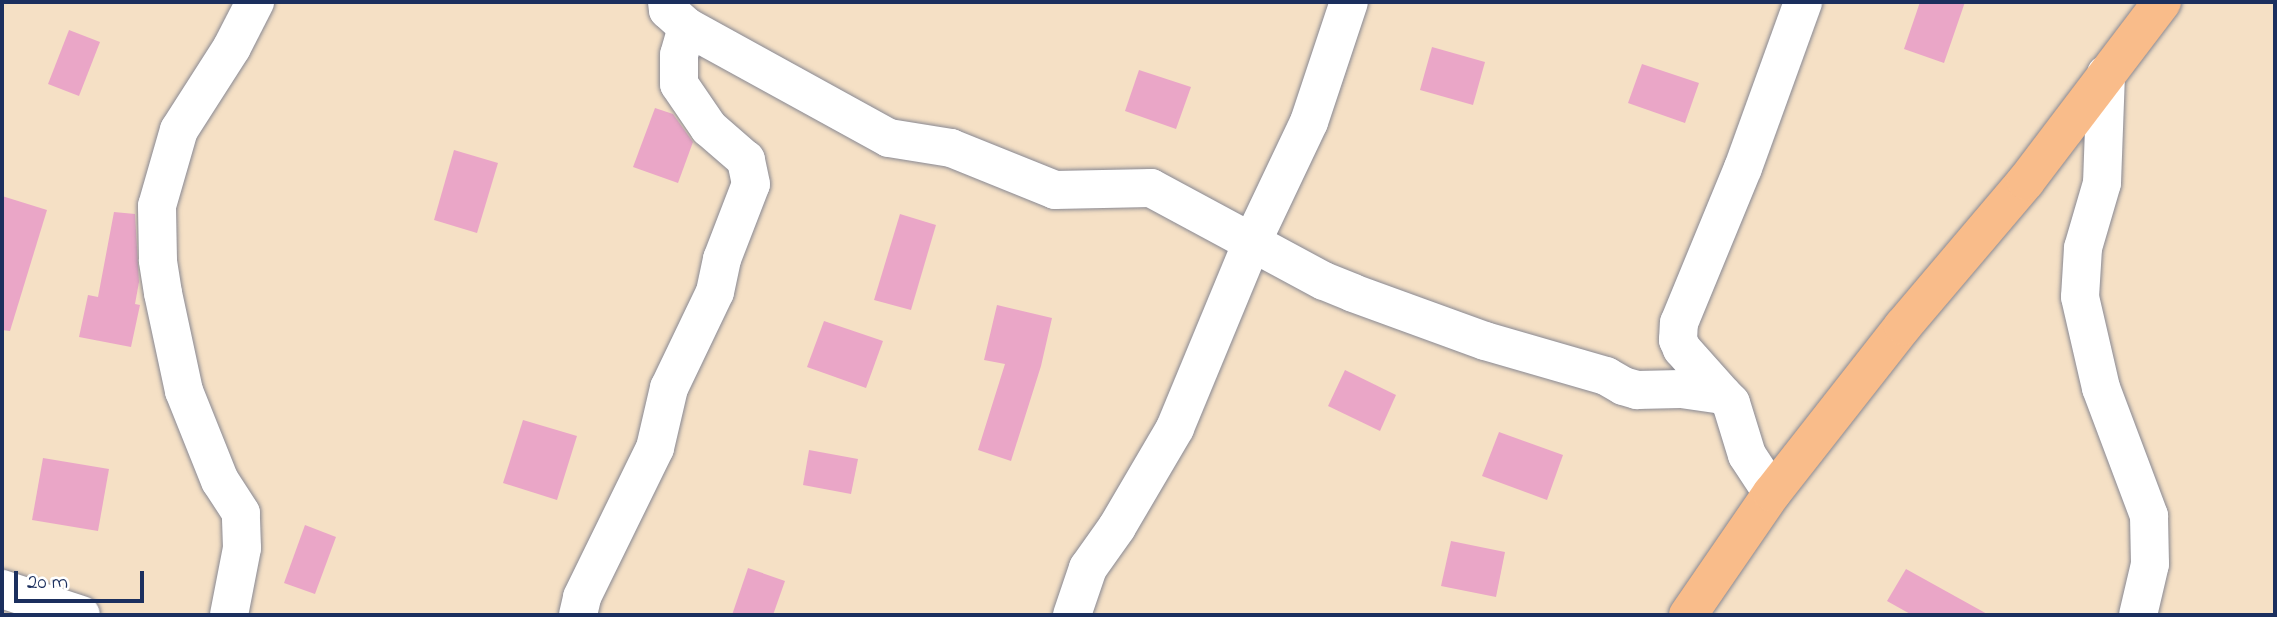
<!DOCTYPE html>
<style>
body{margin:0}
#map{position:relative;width:2277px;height:617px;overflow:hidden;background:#f5e0c5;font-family:"Indie Flower",sans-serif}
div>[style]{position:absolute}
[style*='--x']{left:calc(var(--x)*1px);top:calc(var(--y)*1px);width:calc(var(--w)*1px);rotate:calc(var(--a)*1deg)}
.building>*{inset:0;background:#eaa6c7}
.roads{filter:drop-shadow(0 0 2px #888892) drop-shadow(0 0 2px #888892)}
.street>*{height:38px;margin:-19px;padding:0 19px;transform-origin:19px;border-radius:19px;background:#fff}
.highway>*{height:38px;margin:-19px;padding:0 19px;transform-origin:19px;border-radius:19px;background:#f9bc8a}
span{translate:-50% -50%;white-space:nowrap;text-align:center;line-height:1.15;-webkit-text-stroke:5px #fff;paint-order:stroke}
.frame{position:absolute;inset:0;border:4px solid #1b2f5e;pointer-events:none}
.scale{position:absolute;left:14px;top:571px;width:130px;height:32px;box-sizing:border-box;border:4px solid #1b2f5e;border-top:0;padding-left:9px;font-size:21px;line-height:24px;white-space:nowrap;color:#1b2f5e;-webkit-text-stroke:5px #fff;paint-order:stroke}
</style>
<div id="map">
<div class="building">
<i style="clip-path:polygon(1920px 2px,1965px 2px,1944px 63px,1904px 49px)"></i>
<i style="clip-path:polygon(69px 30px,100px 42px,79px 96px,48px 84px)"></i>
<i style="clip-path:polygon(1432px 47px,1485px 62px,1473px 105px,1420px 90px)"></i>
<i style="clip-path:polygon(1642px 64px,1699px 83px,1685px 123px,1628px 103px)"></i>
<i style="clip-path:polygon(1139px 70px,1191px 87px,1176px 129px,1125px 111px)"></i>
<i style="clip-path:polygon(655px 108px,673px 114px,693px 142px,678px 183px,633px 167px)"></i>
<i style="clip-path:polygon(454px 150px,498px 163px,477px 233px,434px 220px)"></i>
<i style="clip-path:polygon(2px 196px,47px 210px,10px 331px,2px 330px)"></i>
<i style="clip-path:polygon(114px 212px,135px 214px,139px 282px,135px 304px,140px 305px,131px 347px,79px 337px,88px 295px,98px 297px)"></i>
<i style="clip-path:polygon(900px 214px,936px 225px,911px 310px,874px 300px)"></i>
<i style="clip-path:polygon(997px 305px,1052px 318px,1041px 366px,1011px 461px,978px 450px,1005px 364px,984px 360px)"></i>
<i style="clip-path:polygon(824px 321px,883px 341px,866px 388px,807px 367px)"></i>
<i style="clip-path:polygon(1345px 370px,1396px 395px,1380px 431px,1328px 406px)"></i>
<i style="clip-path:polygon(523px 420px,577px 436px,557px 500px,503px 483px)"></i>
<i style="clip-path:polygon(1499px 432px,1563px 455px,1547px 500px,1482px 476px)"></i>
<i style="clip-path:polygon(809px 450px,858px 459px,851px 494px,803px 485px)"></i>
<i style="clip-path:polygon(43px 458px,109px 469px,98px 531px,32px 520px)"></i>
<i style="clip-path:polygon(305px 525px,336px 537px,315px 594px,284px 583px)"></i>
<i style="clip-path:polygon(1451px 541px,1505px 552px,1496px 597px,1441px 586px)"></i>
<i style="clip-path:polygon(748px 568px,785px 581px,773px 615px,732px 615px)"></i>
<i style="clip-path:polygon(1906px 569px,1989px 615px,1912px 615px,1887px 601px)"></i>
</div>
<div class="roads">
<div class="street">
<i style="--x:667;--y:2;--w:8;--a:83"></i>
<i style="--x:668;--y:10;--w:25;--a:42"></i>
<i style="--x:687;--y:27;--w:230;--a:28.8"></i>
<i style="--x:889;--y:138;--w:63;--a:9.2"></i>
<i style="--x:951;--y:148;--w:112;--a:22"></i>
<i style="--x:1055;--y:190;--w:96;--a:-1.2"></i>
<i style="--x:1151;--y:188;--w:196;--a:28.3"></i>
<i style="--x:1324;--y:281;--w:31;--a:22"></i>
<i style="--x:1353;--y:293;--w:140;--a:20"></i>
<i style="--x:1485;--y:341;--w:126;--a:16.1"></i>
<i style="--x:1606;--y:376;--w:20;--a:30"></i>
<i style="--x:1623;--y:386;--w:15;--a:16"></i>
<i style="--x:1637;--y:390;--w:44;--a:-1.3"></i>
<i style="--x:1681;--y:389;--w:42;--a:8.1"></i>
<i style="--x:1723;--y:395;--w:11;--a:45"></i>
<i style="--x:1731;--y:403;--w:54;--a:72.9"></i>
<i style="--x:1747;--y:455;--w:45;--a:56.7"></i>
<i style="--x:2106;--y:74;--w:109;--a:92.1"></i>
<i style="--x:2102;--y:183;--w:68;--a:106.3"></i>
<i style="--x:2083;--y:248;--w:49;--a:93.5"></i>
<i style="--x:2080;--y:297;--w:93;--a:77"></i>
<i style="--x:2101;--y:388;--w:137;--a:69.4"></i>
<i style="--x:2149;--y:516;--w:48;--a:88.8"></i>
<i style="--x:2150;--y:564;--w:52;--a:103.2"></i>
<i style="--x:1723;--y:395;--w:62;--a:-131.7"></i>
<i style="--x:1682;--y:349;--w:10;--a:-114"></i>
<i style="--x:1678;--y:340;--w:17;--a:-87"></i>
<i style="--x:1679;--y:323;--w:168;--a:-67.6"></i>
<i style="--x:1743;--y:168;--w:177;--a:-70.1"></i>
<i style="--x:2;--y:589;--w:83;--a:18.2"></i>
<i style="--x:229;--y:615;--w:68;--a:-79"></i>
<i style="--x:242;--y:548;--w:35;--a:-92"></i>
<i style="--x:241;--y:513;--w:38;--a:-123"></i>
<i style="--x:220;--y:481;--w:97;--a:-111.8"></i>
<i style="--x:184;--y:391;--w:100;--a:-102.1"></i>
<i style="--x:163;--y:293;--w:33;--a:-99"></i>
<i style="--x:158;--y:260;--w:54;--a:-91.1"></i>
<i style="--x:157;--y:206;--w:79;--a:-73.9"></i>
<i style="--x:179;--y:130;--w:98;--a:-57.4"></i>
<i style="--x:232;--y:47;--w:51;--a:-62.9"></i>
<i style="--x:578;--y:615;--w:18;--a:-77"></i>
<i style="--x:582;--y:597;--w:166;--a:-63.9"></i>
<i style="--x:655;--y:448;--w:62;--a:-76.9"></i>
<i style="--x:669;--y:388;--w:106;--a:-64.4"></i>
<i style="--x:715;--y:292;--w:34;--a:-78"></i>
<i style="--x:722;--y:259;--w:80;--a:-68.9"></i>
<i style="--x:751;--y:184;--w:25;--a:-102"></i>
<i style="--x:746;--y:160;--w:49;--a:-139.1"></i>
<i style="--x:709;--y:128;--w:53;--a:-124.3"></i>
<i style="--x:679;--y:84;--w:29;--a:-90"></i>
<i style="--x:679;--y:55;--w:29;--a:-74"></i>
<i style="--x:1072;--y:615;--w:50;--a:-71.2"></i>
<i style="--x:1088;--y:568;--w:50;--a:-54.7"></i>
<i style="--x:1117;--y:527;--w:115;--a:-59.6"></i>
<i style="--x:1175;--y:428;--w:201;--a:-67.5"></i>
<i style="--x:1252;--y:242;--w:133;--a:-64.6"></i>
<i style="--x:1309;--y:122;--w:126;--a:-71.6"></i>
</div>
<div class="highway">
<i style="--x:1688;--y:615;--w:148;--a:-55.5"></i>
<i style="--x:1772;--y:493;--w:212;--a:-51.9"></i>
<i style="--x:1903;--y:326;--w:190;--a:-49.7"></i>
<i style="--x:2026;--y:181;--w:225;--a:-52.8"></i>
</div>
</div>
<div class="frame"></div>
<div class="scale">20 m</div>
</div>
